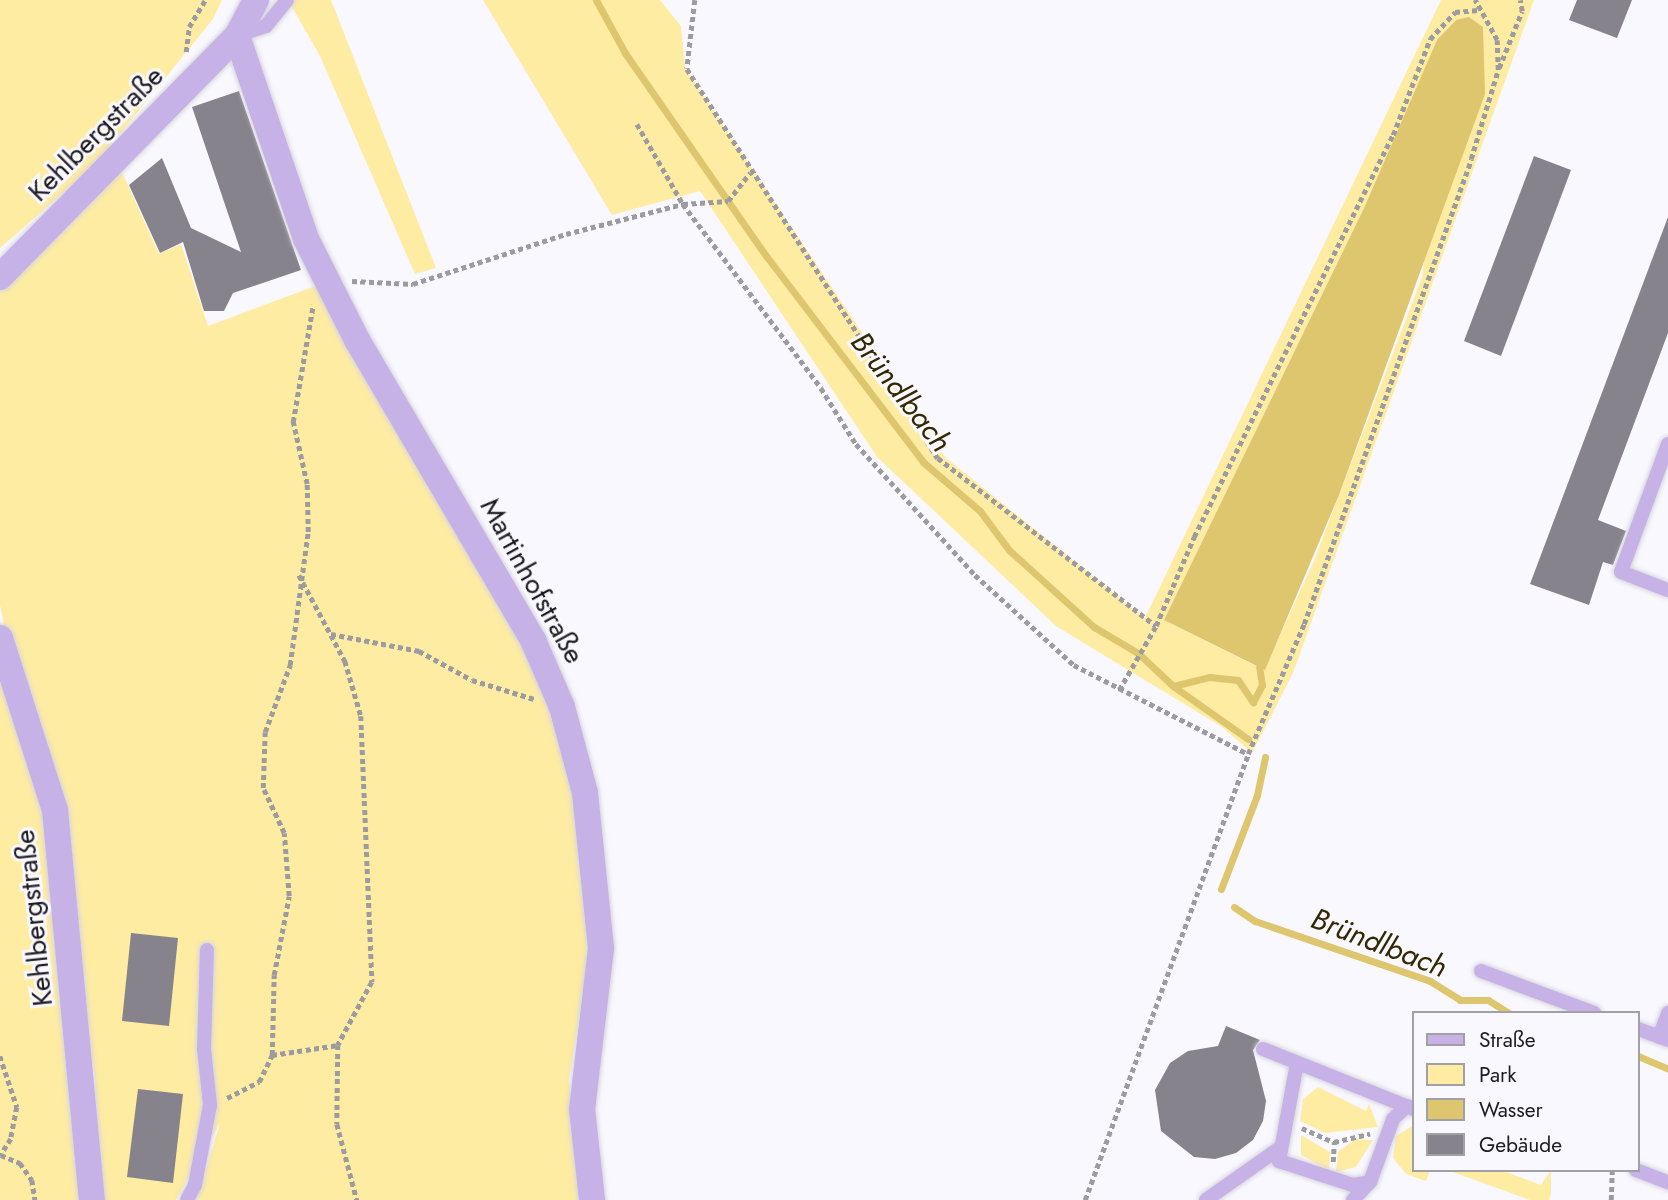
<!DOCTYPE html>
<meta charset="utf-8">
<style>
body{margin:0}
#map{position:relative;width:1668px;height:1200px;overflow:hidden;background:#faf8ff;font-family:Jost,sans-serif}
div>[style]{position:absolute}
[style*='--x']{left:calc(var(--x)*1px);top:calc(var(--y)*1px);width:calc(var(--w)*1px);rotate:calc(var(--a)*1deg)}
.green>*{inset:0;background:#feeca3}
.water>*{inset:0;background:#ddc66d}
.stream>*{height:7px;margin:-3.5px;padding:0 3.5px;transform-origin:3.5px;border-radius:3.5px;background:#ddc66d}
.building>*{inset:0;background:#86838d}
.path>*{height:4.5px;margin-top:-2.25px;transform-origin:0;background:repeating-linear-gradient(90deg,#9c9ba0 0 5px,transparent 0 8.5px)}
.roads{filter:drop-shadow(0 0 2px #d6d5db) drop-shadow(0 0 2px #d6d5db)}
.lane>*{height:14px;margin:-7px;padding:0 7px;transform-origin:7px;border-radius:7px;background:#c7b2e8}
.street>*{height:26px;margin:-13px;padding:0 13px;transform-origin:13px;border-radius:13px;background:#c7b2e8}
span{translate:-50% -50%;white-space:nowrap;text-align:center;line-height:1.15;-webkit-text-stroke:6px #faf8ff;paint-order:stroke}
.street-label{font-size:28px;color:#1c1b1f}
.water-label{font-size:30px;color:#322801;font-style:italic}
.legend{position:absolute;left:1412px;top:1011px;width:228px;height:161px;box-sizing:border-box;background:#faf8ff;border:2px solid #a1a0a5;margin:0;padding:9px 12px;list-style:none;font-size:21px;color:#1c1b1f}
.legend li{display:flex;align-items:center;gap:14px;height:35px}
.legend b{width:35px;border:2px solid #a1a0a5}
</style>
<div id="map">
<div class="green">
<i style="clip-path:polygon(0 0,222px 0,213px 19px,94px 166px,0 248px)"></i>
<i style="clip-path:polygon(288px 0,331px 0,436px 268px,415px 274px,320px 56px)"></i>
<i style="clip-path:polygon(evenodd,483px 0,660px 0,681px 26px,685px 68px,946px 458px,1145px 618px,1441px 0,1534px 0,1293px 673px,1252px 753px,1222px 727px,1056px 626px,877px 457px,700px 191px,612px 215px,483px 0,1456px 20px,1422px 277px,1314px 561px,1264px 670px,1164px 620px,1364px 208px,1437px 41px,1456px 20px)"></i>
<i style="clip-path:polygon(121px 170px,159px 254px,181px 244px,208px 326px,323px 283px,547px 680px,581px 789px,590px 947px,569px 1080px,581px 1200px,197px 1200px,220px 1123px,176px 1200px,100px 1200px,95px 1077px,0 605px,0 292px)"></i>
<i style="clip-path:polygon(0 676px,42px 792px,83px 1200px,0 1200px)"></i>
<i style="clip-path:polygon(1318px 1087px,1366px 1111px,1369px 1104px,1378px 1127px,1325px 1133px,1300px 1121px,1303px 1099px)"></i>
<i style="clip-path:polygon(1414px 1125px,1414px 1170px,1430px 1170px,1426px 1181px,1406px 1174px,1393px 1158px,1396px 1136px)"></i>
<i style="clip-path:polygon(1301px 1135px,1330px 1152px,1329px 1170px,1301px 1155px)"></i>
<i style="clip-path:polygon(1355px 1139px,1373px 1140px,1356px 1167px,1336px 1172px,1338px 1152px)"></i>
<i style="clip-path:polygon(1447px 1170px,1501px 1170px,1541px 1185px,1551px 1170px,1551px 1194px,1549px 1200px,1530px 1200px)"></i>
</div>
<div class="water">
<i style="clip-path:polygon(1469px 17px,1483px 27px,1485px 94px,1339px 495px,1265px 670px,1164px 620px,1364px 208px,1437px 40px,1456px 20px)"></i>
</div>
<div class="stream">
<i style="--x:596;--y:0;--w:60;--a:61.3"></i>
<i style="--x:625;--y:53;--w:249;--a:55.2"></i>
<i style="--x:767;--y:257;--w:258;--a:52.7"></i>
<i style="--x:923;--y:462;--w:75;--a:40.7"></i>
<i style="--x:980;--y:511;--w:49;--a:53.4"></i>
<i style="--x:1009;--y:550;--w:115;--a:42.2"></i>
<i style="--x:1094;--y:627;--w:51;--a:30.6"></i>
<i style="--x:1138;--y:653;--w:48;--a:43.3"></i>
<i style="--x:1173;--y:686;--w:92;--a:35.2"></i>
<i style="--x:1173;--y:686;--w:38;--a:-14"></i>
<i style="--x:1210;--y:677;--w:28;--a:6"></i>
<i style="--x:1238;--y:680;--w:27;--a:56"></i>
<i style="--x:1253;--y:702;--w:19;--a:-62"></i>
<i style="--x:1262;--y:685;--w:18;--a:-99"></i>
<i style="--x:1221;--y:889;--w:101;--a:-69"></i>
<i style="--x:1257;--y:795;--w:39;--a:-78"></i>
<i style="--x:1234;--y:907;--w:25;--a:34"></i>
<i style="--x:1255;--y:921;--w:185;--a:18.9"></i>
<i style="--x:1430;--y:981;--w:36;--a:32"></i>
<i style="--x:1460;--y:1000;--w:28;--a:0"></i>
<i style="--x:1488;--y:1000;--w:25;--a:32"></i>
<i style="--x:1638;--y:1056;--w:33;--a:23"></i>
</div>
<div class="building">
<i style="clip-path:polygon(1577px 0,1632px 0,1617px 38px,1569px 20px)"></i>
<i style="clip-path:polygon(239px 91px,301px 270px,233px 293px,224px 311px,204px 311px,183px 242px,160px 253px,129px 185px,162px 158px,191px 228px,241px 252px,192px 107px)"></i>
<i style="clip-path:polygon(1534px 156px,1571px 170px,1501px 356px,1464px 341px)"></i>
<i style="clip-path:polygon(1668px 217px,1668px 333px,1598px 520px,1626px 531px,1613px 565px,1603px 562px,1589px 605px,1530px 584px)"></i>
<i style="clip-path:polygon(131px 933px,178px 938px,169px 1026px,122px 1021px)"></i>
<i style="clip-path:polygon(1226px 1026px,1260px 1040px,1253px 1050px,1266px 1101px,1263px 1121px,1253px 1140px,1236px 1153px,1215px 1159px,1194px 1157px,1161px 1131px,1155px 1090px,1170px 1063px,1188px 1051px,1218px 1046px)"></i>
<i style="clip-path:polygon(138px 1089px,183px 1094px,173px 1183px,127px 1177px)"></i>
</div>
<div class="path">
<i style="--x:695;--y:0;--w:69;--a:96.6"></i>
<i style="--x:687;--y:69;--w:463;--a:57.2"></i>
<i style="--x:938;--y:458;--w:275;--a:37.6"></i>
<i style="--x:1156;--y:626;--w:97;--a:-66.9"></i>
<i style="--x:1194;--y:537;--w:449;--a:-63.7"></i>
<i style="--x:1393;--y:135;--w:103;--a:-68.9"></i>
<i style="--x:1430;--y:39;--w:37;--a:-47"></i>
<i style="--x:1455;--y:12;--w:23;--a:-5"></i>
<i style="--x:186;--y:52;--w:25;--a:-83"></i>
<i style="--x:189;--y:27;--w:31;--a:-59"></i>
<i style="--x:1499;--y:68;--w:61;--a:-68"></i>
<i style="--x:1522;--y:11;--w:11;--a:-100"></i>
<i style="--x:637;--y:124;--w:92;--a:60.1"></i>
<i style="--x:683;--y:204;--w:45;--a:-3.8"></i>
<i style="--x:728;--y:201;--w:36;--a:-52"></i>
<i style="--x:352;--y:281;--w:61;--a:2.8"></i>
<i style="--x:413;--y:284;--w:161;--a:-18.1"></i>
<i style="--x:566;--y:234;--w:121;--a:-14.4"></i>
<i style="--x:683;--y:204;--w:230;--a:53.1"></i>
<i style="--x:821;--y:388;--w:66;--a:58"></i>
<i style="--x:856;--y:444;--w:177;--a:47.7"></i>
<i style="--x:975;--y:575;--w:134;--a:42.3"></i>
<i style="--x:1074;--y:665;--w:195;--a:27.1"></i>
<i style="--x:299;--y:575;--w:98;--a:61.9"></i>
<i style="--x:345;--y:661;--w:57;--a:73.8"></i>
<i style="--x:361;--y:716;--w:266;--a:87.6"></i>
<i style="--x:372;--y:982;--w:72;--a:118.4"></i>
<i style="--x:338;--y:1045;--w:79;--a:90.7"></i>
<i style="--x:337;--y:1124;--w:79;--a:75.3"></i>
<i style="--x:331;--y:634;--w:90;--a:10.9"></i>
<i style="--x:419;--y:651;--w:60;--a:28.7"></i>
<i style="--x:472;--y:680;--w:65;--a:17"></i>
<i style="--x:1119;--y:690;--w:74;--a:-60"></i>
<i style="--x:272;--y:1055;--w:67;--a:-8.6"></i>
<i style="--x:0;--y:1056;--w:54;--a:71.6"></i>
<i style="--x:17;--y:1107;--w:33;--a:101"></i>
<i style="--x:11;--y:1139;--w:20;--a:123"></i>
<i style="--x:227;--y:1098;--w:36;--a:-27"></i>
<i style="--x:259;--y:1082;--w:30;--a:-64"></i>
<i style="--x:272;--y:1055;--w:80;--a:-88.6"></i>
<i style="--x:274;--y:975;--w:80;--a:-79.2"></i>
<i style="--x:289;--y:896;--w:63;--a:-94.5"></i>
<i style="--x:284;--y:833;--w:50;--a:-115"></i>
<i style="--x:263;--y:788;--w:56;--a:-88"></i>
<i style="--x:265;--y:732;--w:72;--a:-69.5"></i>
<i style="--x:290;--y:665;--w:134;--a:-82.3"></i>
<i style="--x:308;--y:532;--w:48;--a:-91.2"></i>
<i style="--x:307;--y:484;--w:64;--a:-102.7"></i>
<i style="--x:293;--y:422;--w:119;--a:-80.3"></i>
<i style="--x:1302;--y:1128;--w:35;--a:24"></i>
<i style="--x:1334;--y:1142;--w:37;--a:-13"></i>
<i style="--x:1;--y:1155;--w:21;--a:23"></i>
<i style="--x:20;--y:1163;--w:21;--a:55"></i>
<i style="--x:32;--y:1180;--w:20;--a:81"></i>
<i style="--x:1333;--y:1162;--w:20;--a:-87"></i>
<i style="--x:1085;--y:1200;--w:475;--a:-69.9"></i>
<i style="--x:1248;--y:754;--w:142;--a:-66.7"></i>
<i style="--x:1304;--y:624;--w:494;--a:-70.2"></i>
<i style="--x:1471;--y:159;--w:93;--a:-73.1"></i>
<i style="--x:1498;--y:70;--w:30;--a:-92"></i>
<i style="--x:1497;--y:40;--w:46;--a:-118.8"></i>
<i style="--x:1611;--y:1200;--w:30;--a:-88"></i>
</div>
<div class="roads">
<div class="lane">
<i style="--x:238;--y:35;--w:29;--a:-18"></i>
<i style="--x:266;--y:26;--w:33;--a:-51"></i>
<i style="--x:1668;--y:444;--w:136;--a:110.2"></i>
<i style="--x:1621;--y:572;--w:50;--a:21"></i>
<i style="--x:1481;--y:971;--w:121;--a:20.4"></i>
<i style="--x:1638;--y:1029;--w:32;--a:20"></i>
<i style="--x:1659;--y:1037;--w:26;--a:-69"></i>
<i style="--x:1263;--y:1049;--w:162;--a:21.7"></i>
<i style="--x:1297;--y:1063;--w:100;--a:100.4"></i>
<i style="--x:1279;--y:1161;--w:78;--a:18"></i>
<i style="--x:1353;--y:1185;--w:17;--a:-10"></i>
<i style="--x:1636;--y:1170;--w:34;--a:21"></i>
<i style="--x:187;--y:1200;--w:17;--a:-62"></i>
<i style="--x:195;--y:1185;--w:81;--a:-79.4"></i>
<i style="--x:210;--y:1105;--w:56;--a:-96.1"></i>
<i style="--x:204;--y:1049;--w:99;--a:-88.3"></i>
<i style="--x:1206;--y:1200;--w:92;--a:-35.2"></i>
<i style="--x:1353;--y:1200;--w:25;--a:-47"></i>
<i style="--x:1370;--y:1182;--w:67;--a:-69.9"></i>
<i style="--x:1393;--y:1119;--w:19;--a:-43"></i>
</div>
<div class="street">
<i style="--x:237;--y:36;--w:214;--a:71.2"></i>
<i style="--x:306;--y:239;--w:113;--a:63.2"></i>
<i style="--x:357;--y:340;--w:348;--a:59.6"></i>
<i style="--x:533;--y:640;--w:73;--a:66.6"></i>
<i style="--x:562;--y:707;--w:89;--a:75"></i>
<i style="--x:585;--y:793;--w:156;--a:84.1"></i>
<i style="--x:601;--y:948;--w:162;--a:96.7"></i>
<i style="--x:582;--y:1109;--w:92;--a:83.7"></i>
<i style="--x:0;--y:277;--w:338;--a:-45.5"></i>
<i style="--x:237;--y:36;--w:41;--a:-62.2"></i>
<i style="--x:0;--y:638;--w:181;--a:72.3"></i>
<i style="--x:55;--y:810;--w:392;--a:84.6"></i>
</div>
</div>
<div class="street-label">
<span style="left:96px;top:134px;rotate:-45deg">Kehlbergstraße</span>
<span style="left:532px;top:581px;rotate:61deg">Martinhofstraße</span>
<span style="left:34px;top:918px;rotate:-96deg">Kehlbergstraße</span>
</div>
<div class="water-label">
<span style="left:901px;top:392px;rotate:52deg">Bründlbach</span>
<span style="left:1379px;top:943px;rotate:21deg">Bründlbach</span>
</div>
<ul class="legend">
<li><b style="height:9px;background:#c7b2e8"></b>Straße</li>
<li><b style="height:19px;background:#feeca3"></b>Park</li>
<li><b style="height:19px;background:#ddc66d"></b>Wasser</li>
<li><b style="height:19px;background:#86838d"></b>Gebäude</li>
</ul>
</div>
